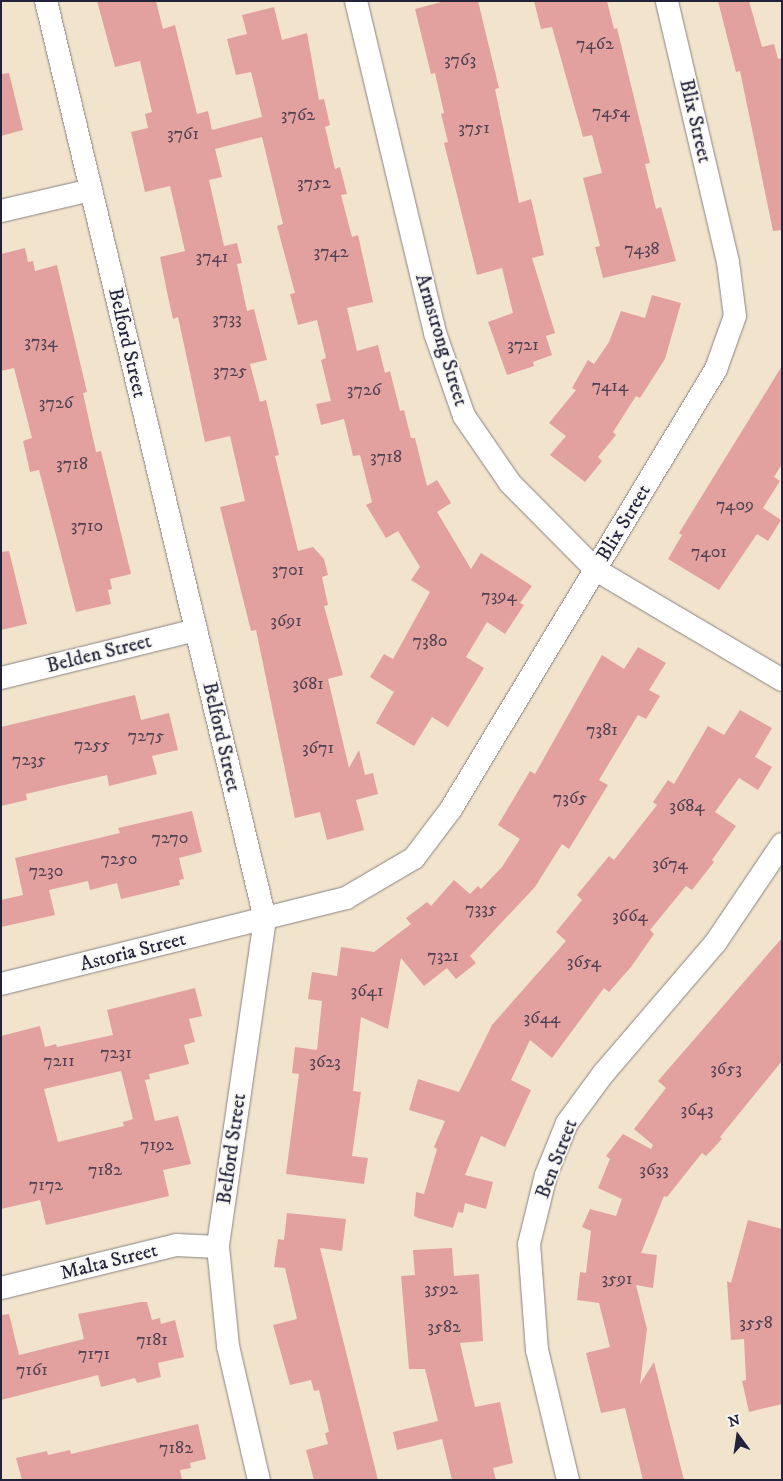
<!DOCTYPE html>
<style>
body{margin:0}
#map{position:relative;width:783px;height:1481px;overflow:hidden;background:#f2e4cc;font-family:"IM FELL DW Pica",serif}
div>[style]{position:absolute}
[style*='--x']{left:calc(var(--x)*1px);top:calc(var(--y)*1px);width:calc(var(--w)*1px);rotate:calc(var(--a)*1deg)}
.building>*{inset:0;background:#e2a19e}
.roads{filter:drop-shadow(0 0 1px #8a8384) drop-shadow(0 0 1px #8a8384)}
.street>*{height:22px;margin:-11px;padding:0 11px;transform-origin:11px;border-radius:11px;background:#fff}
span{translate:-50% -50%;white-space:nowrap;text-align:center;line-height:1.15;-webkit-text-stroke:4px #f6f6f2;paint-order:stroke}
.number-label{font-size:18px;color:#524254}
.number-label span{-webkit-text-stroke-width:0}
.street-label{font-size:20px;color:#22223b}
.frame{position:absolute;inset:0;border:2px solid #22223b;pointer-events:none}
.north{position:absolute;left:713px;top:1411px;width:50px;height:50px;-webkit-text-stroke:4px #f6f6f2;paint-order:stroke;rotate:346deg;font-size:14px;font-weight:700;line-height:20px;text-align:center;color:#22223b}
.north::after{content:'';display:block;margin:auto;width:18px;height:22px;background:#22223b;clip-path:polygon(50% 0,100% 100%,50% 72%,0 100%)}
</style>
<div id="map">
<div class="building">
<i style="clip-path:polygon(97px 1px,156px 1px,163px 29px,175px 25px,197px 114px,208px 111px,212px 130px,262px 117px,251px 72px,236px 75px,227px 39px,247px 34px,242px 15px,274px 7px,282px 40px,307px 33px,319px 100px,324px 99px,330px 125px,325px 127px,335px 169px,340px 167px,347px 194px,341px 195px,352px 237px,358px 235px,373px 302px,347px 308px,357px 351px,378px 345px,385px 373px,390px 371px,400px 411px,404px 410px,411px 438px,415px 438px,427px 486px,437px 480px,451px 503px,437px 512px,471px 569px,481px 553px,532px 586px,520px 603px,524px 605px,505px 634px,487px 622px,466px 657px,484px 668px,448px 727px,432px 717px,414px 746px,376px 723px,394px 692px,370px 677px,384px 654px,393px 659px,430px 592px,411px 580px,420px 567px,398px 531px,386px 538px,366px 505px,372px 502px,360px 455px,353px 456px,344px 419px,321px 425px,316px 404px,331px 401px,321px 360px,326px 358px,317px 320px,298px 325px,290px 294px,295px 293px,277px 226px,283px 224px,262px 137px,215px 149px,222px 177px,209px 180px,224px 246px,237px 243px,242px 263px,237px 264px,247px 311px,254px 309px,267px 360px,250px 364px,260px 402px,266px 400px,279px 455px,275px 456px,298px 551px,313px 547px,324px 559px,328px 575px,322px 577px,328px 605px,324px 606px,343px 675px,328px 679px,349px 768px,359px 750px,365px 775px,373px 773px,378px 794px,356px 800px,364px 830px,327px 840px,320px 812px,295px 818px,256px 630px,251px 631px,220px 507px,245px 501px,230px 436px,205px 442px,178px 317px,173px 319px,167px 292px,160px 257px,185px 251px,170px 186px,145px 192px,131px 132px,148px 128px,145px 114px,152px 112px,140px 61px,115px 67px)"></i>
<i style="clip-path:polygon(445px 1px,478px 1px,499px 88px,495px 89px,519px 203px,531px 199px,544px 255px,532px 258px,555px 333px,546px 336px,552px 355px,533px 362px,534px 366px,507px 375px,488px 322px,513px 313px,502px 268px,477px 275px,444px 143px,448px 142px,441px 114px,444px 113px,435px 73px,431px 74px,415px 9px)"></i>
<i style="clip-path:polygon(534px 1px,607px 1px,614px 29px,617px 28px,650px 163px,645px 164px,656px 209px,661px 207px,676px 261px,603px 278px,595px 247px,600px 246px,583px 178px,602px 173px,592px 135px,583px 137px,552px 27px,541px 29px)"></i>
<i style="clip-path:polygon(718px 1px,749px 1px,762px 47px,774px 44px,778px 59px,782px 58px,782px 230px,773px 231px,740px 71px,736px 72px)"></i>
<i style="clip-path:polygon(9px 73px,23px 130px,1px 136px,1px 74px)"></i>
<i style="clip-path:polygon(25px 248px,28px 262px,33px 261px,35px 271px,57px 265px,87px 392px,83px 393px,96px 452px,101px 451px,131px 574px,110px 579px,112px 589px,108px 590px,111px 604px,76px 612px,39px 470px,30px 472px,23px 441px,32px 438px,14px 368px,1px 371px,1px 254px)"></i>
<i style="clip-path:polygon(652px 295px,681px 303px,665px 359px,640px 398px,636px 396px,613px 432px,616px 435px,598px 457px,602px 461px,585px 482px,550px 455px,566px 436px,549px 423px,576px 390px,572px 388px,588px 360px,594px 364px,609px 342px,621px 311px,645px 318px)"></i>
<i style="clip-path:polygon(782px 366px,782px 464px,774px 477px,780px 481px,763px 508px,781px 520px,768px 541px,757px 534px,719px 590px,668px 559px,682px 535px,679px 533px)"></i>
<i style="clip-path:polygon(9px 551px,27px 624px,1px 630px,1px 552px)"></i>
<i style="clip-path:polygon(638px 647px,666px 663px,649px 690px,660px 696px,646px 719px,638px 715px,599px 780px,608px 785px,569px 849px,562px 844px,535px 887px,470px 956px,476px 963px,456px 979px,447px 968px,424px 986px,401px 958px,388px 1029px,361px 1017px,353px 1091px,361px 1092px,352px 1156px,368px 1158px,364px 1184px,286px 1174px,299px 1074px,292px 1073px,295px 1047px,317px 1050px,322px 1001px,308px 999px,312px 972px,337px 976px,341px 947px,374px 952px,411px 924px,406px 918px,427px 902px,431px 906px,454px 880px,470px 894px,478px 886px,481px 889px,502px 867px,520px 839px,498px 825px,530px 771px,535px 774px,602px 655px,624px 669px)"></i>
<i style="clip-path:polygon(135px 695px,141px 720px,169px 713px,178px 750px,152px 756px,157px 774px,109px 786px,107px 775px,26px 794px,27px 800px,1px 806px,1px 727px)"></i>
<i style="clip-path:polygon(740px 710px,772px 728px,755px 757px,772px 767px,758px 790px,739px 778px,715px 812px,736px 826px,712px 860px,714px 862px,692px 890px,686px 886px,650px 930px,654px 934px,631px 967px,609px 992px,604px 988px,552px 1058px,530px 1040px,511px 1080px,531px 1090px,505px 1147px,481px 1136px,465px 1175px,493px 1182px,486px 1209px,465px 1203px,463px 1213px,458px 1212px,453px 1228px,418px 1218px,414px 1216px,416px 1192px,424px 1194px,437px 1149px,434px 1147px,445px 1121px,409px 1110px,418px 1079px,459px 1092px,492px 1025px,566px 941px,556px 932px,582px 900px,577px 895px,609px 856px,614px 860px,657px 805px,653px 802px,668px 780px,674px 784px,708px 726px,724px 735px)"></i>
<i style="clip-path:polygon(192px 811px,202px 852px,179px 858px,184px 879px,179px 880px,180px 885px,121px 899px,117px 883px,90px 890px,88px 881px,49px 890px,55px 915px,1px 927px,1px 900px,23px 895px,15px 858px,120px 833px,118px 828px)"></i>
<i style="clip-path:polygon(782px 938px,782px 1061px,720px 1137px,722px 1139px,706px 1156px,702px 1153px,667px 1197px,664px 1196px,641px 1253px,657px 1255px,653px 1288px,636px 1285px,647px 1329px,640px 1384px,654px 1362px,684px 1480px,643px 1480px,625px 1408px,601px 1413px,586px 1353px,610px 1347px,599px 1303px,577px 1300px,580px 1272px,586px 1273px,591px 1231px,582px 1227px,590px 1209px,616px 1216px,622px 1199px,598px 1188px,610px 1159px,606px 1156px,623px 1134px,651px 1149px,653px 1145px,634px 1129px,666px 1088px,658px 1081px)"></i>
<i style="clip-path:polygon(evenodd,195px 988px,202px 1016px,189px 1019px,195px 1042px,184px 1045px,189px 1064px,149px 1074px,150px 1079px,145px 1080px,155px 1121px,178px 1116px,191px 1164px,163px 1170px,169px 1196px,46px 1225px,40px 1200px,1px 1209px,1px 1036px,40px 1026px,45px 1047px,56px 1044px,57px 1047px,113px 1035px,107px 1010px,195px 988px,121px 1071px,133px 1119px,123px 1122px,124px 1126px,58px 1142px,44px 1089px,121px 1071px)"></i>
<i style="clip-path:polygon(287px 1213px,346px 1219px,342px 1251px,320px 1248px,378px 1480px,314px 1480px,306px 1450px,328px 1444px,325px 1433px,329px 1432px,319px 1390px,314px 1391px,311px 1380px,290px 1385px,273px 1325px,297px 1319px,285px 1268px,274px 1267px,278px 1239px,284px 1240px)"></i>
<i style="clip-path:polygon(748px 1220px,782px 1229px,782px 1404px,749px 1412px,742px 1381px,746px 1380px,744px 1339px,731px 1340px,727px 1281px,731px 1283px)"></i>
<i style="clip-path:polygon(452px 1248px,454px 1276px,479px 1274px,483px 1341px,460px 1343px,475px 1407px,500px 1402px,513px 1463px,493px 1468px,496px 1480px,452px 1480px,442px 1439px,397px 1450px,393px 1432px,438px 1421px,425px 1369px,409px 1369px,401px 1276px,415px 1275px,413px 1250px)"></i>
<i style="clip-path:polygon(141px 1302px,147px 1302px,152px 1320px,160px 1318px,161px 1324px,175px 1320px,184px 1357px,158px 1363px,161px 1377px,137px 1383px,135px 1378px,101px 1387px,98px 1375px,1px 1400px,1px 1315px,9px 1314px,19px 1355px,84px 1339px,78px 1314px)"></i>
<i style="clip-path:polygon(198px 1424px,206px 1459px,190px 1463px,191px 1468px,180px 1470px,182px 1480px,22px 1480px,16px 1458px,47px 1451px,48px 1455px,70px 1450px,71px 1454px)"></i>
</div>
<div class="roads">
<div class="street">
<i style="--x:46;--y:1;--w:944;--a:76.58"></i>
<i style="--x:265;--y:919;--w:331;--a:98.2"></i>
<i style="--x:218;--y:1247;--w:100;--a:84.2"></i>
<i style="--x:228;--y:1346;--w:138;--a:77"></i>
<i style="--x:356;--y:1;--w:341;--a:76.6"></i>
<i style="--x:435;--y:333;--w:88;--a:70.7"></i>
<i style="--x:464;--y:416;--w:81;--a:55.5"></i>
<i style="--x:510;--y:483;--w:122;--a:45.3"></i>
<i style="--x:596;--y:570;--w:216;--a:30.6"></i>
<i style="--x:1;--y:211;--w:92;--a:-13.1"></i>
<i style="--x:1;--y:678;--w:201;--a:-13.8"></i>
<i style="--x:1;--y:984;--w:356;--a:-14"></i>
<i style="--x:346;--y:898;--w:79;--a:-30.5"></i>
<i style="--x:414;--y:858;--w:61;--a:-52.9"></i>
<i style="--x:451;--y:809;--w:514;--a:-58.94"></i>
<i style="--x:716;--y:369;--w:56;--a:-70.3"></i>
<i style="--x:735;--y:316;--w:54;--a:-97.4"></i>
<i style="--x:728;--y:262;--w:268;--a:-103.2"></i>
<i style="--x:1;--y:1288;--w:180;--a:-13.8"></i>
<i style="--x:176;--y:1245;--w:42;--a:2.7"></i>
<i style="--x:568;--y:1480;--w:134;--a:-103.4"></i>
<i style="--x:537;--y:1350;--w:106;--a:-94.3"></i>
<i style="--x:529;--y:1244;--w:71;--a:-76.2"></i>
<i style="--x:546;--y:1175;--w:56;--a:-68"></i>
<i style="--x:567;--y:1123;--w:61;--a:-53.7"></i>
<i style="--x:603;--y:1074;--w:174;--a:-49.4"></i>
<i style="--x:716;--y:942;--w:118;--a:-56"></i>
</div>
</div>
<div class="number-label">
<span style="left:595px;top:44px">7462</span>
<span style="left:460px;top:60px">3763</span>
<span style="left:611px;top:112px">7454</span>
<span style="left:298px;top:115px">3762</span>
<span style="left:474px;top:128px">3751</span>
<span style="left:183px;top:134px">3761</span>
<span style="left:314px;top:183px">3752</span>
<span style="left:642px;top:249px">7438</span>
<span style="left:331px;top:252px">3742</span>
<span style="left:212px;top:257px">3741</span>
<span style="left:227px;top:319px">3733</span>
<span style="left:41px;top:342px">3734</span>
<span style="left:523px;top:345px">3721</span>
<span style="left:230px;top:371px">3725</span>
<span style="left:610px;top:386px">7414</span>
<span style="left:364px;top:390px">3726</span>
<span style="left:56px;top:403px">3726</span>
<span style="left:386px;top:457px">3718</span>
<span style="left:72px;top:464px">3718</span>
<span style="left:735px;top:505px">7409</span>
<span style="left:87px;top:526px">3710</span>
<span style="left:709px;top:552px">7401</span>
<span style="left:288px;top:570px">3701</span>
<span style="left:499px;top:596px">7394</span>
<span style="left:286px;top:621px">3691</span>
<span style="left:430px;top:641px">7380</span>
<span style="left:308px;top:684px">3681</span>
<span style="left:602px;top:730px">7381</span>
<span style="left:146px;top:736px">7275</span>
<span style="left:92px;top:745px">7255</span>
<span style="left:318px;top:748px">3671</span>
<span style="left:29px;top:760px">7235</span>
<span style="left:570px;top:798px">7365</span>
<span style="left:687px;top:806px">3684</span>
<span style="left:170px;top:838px">7270</span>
<span style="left:119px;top:859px">7250</span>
<span style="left:670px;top:864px">3674</span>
<span style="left:46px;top:871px">7230</span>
<span style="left:481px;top:909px">7335</span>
<span style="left:630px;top:916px">3664</span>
<span style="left:443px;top:956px">7321</span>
<span style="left:584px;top:962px">3654</span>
<span style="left:367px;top:991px">3641</span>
<span style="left:542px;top:1018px">3644</span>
<span style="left:116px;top:1053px">7231</span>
<span style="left:59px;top:1061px">7211</span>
<span style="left:325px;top:1062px">3623</span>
<span style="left:726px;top:1069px">3653</span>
<span style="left:697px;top:1110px">3643</span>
<span style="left:157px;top:1145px">7192</span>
<span style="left:105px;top:1170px">7182</span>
<span style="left:654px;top:1170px">3633</span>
<span style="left:46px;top:1185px">7172</span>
<span style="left:617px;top:1279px">3591</span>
<span style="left:441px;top:1289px">3592</span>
<span style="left:756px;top:1323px">3558</span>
<span style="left:444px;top:1327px">3582</span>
<span style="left:152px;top:1340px">7181</span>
<span style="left:94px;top:1354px">7171</span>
<span style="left:32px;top:1370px">7161</span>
<span style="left:176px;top:1448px">7182</span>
</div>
<div class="street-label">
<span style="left:695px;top:121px;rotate:77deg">Blix Street</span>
<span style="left:441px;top:340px;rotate:73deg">Armstrong Street</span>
<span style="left:127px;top:343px;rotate:77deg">Belford Street</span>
<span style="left:624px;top:523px;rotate:-59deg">Blix Street</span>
<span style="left:99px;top:654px;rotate:-14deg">Belden Street</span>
<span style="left:221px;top:737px;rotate:77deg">Belford Street</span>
<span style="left:133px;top:952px;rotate:-14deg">Astoria Street</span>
<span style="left:232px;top:1149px;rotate:-82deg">Belford Street</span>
<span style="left:557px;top:1159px;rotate:-69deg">Ben Street</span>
<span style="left:109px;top:1262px;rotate:-14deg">Malta Street</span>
</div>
<div class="frame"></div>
<div class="north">N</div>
</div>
